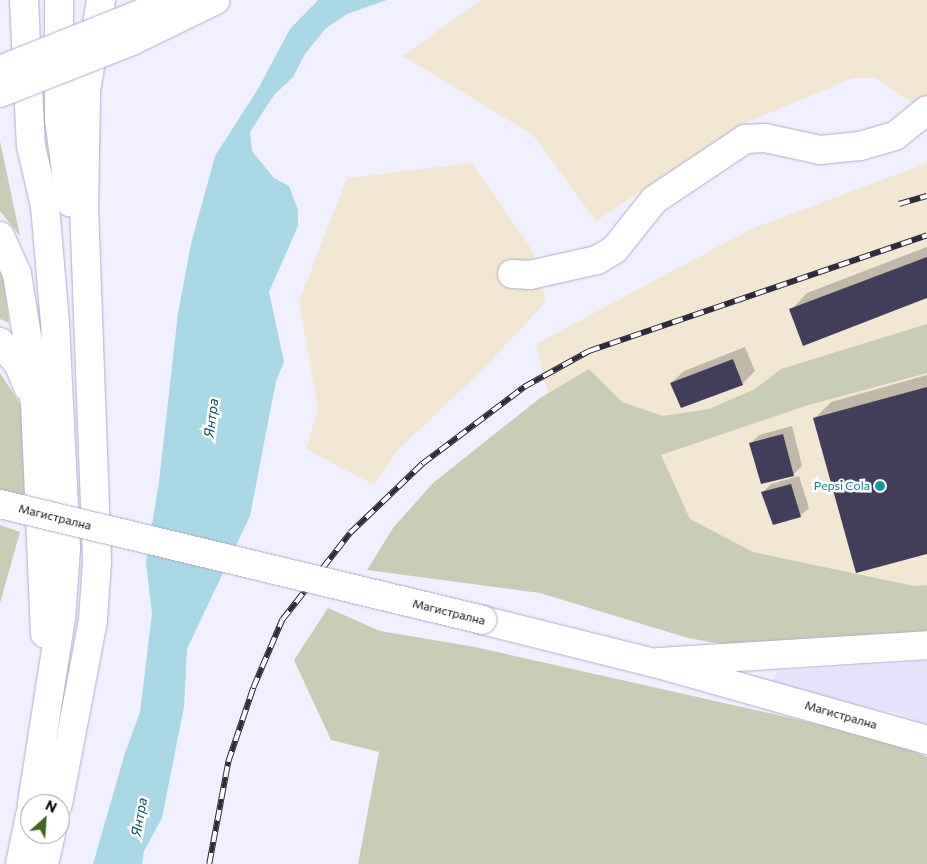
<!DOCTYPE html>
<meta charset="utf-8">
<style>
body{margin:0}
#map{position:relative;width:927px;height:864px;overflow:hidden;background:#f1f0fe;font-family:Commissioner,sans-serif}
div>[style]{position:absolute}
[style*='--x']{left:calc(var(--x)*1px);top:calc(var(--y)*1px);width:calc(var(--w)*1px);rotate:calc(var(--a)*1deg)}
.built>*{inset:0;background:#e6e3fc}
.industrial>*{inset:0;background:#f1e7d2}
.green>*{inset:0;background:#c9ccb4}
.water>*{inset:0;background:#a8d7e5}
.shadow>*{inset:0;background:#0003}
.building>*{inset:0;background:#433d5c}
.roads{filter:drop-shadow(0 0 1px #b0abcd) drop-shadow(0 0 1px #b0abcd)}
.minor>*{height:28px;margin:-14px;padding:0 14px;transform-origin:14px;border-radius:14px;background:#fff}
.major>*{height:28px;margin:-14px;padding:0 14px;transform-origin:14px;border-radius:14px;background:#fff}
.rail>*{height:5.5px;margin-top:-2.75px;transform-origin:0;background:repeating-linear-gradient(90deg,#fff 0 11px,#2e2c38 0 22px);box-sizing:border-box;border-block:1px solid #2e2c38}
.bridges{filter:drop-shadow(0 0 1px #b0abcd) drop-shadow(0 0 1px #b0abcd)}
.major-bridge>*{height:28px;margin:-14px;padding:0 14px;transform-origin:14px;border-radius:14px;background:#fff}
.dots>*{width:14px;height:14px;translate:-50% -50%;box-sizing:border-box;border:2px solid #fff;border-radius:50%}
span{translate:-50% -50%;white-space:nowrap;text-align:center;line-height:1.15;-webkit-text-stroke:5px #fff;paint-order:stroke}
.culture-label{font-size:12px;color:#0d838f}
.right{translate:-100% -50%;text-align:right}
.street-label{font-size:12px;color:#0d0b16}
.water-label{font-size:14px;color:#0c4f5e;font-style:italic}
.north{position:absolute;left:20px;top:794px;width:50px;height:50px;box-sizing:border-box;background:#fff;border:1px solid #9e9da2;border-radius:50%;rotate:26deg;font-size:14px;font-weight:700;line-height:20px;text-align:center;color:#0d0b16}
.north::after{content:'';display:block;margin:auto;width:18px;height:22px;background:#3f6621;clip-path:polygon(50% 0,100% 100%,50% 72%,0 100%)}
</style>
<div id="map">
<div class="built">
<i style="clip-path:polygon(927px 661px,927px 725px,895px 713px,766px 689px,778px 671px)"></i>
</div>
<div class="industrial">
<i style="clip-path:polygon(481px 0,927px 0,927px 113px,876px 78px,853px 78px,745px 123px,596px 221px,533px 135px,403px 56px)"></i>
<i style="clip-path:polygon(472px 163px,532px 250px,546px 302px,482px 370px,396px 452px,374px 485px,306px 449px,318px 409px,299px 301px,347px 178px)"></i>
<i style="clip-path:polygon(927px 163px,927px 599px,691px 589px,567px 469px,536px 344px,751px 229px)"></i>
</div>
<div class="green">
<i style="clip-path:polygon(0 141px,20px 236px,0 211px)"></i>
<i style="clip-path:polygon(0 268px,3px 275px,9px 323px,0 319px)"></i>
<i style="clip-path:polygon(927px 324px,927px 373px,805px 406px,661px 455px,690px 519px,753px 552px,914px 586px,927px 585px,927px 638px,761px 651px,688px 638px,540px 593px,367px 570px,393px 528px,433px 483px,540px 398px,589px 369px,622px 402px,663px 416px,709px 409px,755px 389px,781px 369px)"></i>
<i style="clip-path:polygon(0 373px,23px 408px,25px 497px,0 489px)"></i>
<i style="clip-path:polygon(0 525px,20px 532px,0 603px)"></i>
<i style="clip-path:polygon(328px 608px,380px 631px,475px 647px,889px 740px,927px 757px,927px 864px,358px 864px,379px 752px,331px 740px,294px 660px)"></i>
</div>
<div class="water">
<i style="clip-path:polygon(318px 0,387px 0,347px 14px,326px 28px,305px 54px,293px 77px,274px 95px,250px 132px,252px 151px,274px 178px,289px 186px,298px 210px,298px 226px,269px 292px,284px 362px,276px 381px,250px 516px,187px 649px,184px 707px,162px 818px,144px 851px,142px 864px,93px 864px,125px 753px,140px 712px,152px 614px,146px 562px,159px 482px,178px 313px,191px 244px,215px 156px,258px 89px,290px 29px)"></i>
</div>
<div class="shadow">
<i style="clip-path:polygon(927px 247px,927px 297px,791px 310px,807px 293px)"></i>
<i style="clip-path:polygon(745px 347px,755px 371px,742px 384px,671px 383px,684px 371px)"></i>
<i style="clip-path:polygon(927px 375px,927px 553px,815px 418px,831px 402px)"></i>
<i style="clip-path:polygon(792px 426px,802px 466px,793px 475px,751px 443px,759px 435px)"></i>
<i style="clip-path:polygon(799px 476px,809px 508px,800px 516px,763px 492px,771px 484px)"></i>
</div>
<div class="building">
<i style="clip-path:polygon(927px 257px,927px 298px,803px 346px,789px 309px)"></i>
<i style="clip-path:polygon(733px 359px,743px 385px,681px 408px,670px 383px)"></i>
<i style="clip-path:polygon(927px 387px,927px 554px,856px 573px,813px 418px)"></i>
<i style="clip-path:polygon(783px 434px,794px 476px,761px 484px,749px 443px)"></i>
<i style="clip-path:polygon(791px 484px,801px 517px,773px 525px,761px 492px)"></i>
</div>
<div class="roads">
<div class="minor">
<i style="--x:512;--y:274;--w:18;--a:3"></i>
<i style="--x:530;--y:275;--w:69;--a:-12.6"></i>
<i style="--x:597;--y:260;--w:21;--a:-31"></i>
<i style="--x:615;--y:249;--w:63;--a:-51.5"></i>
<i style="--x:654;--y:200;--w:110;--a:-33.8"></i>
<i style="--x:745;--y:139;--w:20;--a:-3"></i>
<i style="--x:765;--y:138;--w:56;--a:12.3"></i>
<i style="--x:820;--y:150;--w:40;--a:-5.7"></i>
<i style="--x:860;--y:146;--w:36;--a:-16"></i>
<i style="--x:895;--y:136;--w:41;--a:-39.1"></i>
<i style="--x:659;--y:662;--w:269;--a:-3.6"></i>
</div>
<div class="major">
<i style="--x:24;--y:0;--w:146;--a:87.3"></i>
<i style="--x:31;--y:146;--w:62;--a:76.9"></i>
<i style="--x:45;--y:206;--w:116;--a:85.1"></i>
<i style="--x:55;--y:322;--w:227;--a:87.2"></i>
<i style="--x:66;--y:549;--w:69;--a:94.1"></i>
<i style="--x:61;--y:618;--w:188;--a:98.9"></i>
<i style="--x:59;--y:0;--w:119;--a:90"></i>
<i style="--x:59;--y:119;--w:84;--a:82.5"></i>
<i style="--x:0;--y:236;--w:42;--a:65.9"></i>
<i style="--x:17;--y:274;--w:75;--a:80.8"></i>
<i style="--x:29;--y:348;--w:56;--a:83.9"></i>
<i style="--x:35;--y:404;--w:230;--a:87.5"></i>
<i style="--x:0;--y:342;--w:30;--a:50"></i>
<i style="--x:19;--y:365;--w:24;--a:68"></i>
<i style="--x:482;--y:620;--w:178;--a:14"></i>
<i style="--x:655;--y:663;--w:283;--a:15.8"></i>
<i style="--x:58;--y:804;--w:187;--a:-79.2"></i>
<i style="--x:93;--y:620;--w:59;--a:-86.1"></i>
<i style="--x:97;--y:561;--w:350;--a:-92.1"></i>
<i style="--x:84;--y:211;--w:120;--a:-89"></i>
<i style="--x:86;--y:91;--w:92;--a:-80.6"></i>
<i style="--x:20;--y:864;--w:50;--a:-78.5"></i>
<i style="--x:44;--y:864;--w:31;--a:-77"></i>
</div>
</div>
<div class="rail">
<i style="--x:899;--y:204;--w:29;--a:-16"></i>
<i style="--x:209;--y:864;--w:104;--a:-79.4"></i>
<i style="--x:228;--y:762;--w:78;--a:-71.3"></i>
<i style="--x:253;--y:688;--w:74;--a:-66.9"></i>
<i style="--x:282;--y:620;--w:110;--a:-52"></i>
<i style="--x:350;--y:533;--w:100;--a:-43.8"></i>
<i style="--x:422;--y:464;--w:128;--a:-37"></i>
<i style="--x:524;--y:387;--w:74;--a:-29"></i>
<i style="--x:589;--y:351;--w:357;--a:-18.9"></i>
</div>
<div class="bridges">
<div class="major-bridge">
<i style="--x:0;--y:70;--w:188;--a:-21.8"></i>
<i style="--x:0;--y:93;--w:142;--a:-21.5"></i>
<i style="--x:132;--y:41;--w:93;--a:-26"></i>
<i style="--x:0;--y:504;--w:496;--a:13.5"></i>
</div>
</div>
<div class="dots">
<i style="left:880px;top:486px;background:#0f9aa8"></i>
</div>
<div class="culture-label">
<span class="right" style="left:870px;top:486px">Pepsi Cola</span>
</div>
<div class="street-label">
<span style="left:55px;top:517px;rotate:14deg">Магистрална</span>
<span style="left:449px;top:612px;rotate:14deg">Магистрална</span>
<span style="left:841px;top:715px;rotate:16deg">Магистрална</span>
</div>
<div class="water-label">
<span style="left:211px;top:418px;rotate:-83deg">Янтра</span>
<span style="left:139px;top:817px;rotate:-80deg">Янтра</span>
</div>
<div class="north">N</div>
</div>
